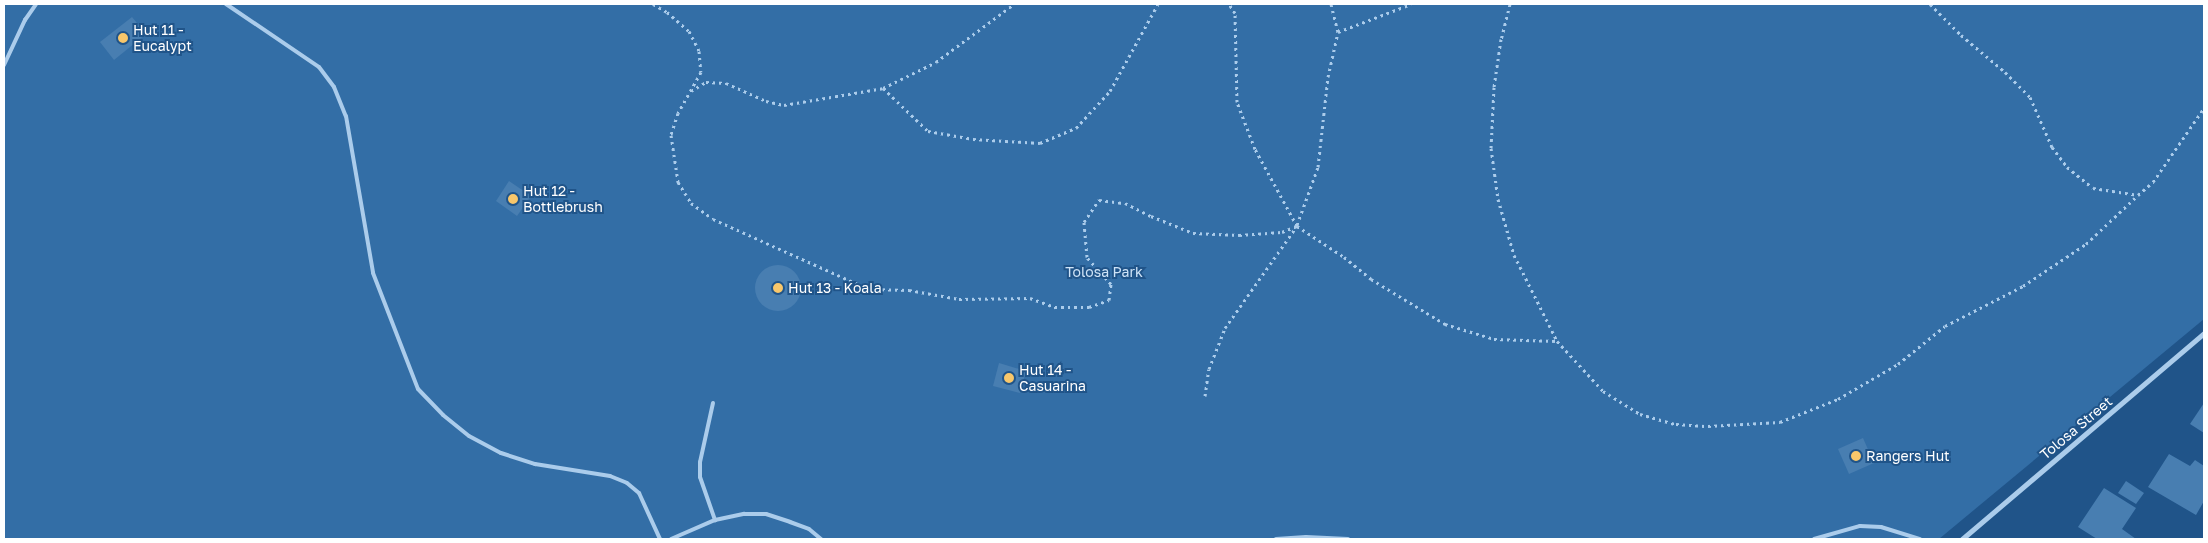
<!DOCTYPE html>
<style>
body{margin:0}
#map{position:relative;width:2208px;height:543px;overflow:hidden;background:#205489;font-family:"Golos Text",sans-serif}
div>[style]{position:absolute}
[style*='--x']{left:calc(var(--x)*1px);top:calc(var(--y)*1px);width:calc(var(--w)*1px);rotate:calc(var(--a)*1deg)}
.green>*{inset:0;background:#336ea6}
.building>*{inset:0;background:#487eb1}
.round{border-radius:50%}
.path>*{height:3px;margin-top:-1.5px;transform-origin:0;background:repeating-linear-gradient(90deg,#abcceb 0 2.5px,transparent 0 6.5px)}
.lane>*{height:4px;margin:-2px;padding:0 2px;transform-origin:2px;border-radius:2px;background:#abcceb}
.street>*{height:5px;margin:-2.5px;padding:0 2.5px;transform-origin:2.5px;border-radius:2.5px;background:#abcceb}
.dots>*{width:14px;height:14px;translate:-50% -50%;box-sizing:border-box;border:2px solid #205489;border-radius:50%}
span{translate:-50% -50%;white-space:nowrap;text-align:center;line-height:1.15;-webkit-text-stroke:4px #205489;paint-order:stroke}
.poi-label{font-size:14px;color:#fff}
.left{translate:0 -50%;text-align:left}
.park-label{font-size:14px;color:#cfe4f8}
.street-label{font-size:14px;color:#fff}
.frame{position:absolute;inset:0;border:5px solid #fff;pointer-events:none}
</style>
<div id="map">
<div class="green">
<i style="clip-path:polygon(4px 4px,2204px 4px,2204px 319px,1939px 539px,4px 539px)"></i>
</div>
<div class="building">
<i style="clip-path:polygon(132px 17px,146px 34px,114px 60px,100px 42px)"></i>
<i style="clip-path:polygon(509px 181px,531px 196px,517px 216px,496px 201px)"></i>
<i class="round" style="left:755px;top:265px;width:46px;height:46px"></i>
<i style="clip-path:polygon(999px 363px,1026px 371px,1020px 393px,993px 386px)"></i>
<i style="clip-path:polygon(2204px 403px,2204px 433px,2190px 424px)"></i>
<i style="clip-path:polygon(1863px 438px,1874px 463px,1849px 474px,1838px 449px)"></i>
<i style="clip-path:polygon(2169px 454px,2190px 466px,2195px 460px,2204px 466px,2204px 501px,2196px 515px,2148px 487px)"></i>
<i style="clip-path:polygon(2126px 481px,2144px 493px,2136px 504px,2118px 493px)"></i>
<i style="clip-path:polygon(2104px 488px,2136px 508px,2122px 529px,2136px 539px,2097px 539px,2078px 527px)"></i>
</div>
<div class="path">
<i style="--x:653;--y:4;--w:16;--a:30"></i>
<i style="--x:667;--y:12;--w:29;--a:41"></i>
<i style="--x:689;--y:31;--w:22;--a:63"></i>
<i style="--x:699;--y:51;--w:21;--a:85"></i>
<i style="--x:701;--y:72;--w:47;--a:119.3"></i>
<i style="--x:678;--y:113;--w:23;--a:108"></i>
<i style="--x:671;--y:135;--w:48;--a:81.5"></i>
<i style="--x:678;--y:182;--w:25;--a:58"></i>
<i style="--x:691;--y:203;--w:27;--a:36"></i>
<i style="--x:713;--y:219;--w:171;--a:24.2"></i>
<i style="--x:869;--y:289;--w:40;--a:1.4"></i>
<i style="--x:909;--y:290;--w:51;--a:10.2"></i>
<i style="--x:959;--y:299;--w:71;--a:-0.8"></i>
<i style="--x:1030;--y:298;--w:27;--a:20"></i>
<i style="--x:1055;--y:307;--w:34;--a:0"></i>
<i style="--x:1089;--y:307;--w:21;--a:-19"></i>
<i style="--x:1109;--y:300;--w:16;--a:-83"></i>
<i style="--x:1111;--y:284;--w:36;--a:-132"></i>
<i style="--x:1087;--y:257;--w:35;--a:-95"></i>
<i style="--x:1084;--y:222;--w:27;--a:-56"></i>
<i style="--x:1099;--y:200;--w:26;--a:7"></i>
<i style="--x:1125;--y:203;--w:29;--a:27"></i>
<i style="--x:1151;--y:216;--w:45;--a:22"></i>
<i style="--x:1193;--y:233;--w:46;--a:2.5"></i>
<i style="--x:1239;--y:235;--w:43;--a:-4"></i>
<i style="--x:1282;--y:232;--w:16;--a:-22"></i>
<i style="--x:1297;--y:226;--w:88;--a:-118.6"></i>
<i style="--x:1255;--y:149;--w:50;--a:-111"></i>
<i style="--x:1237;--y:102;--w:89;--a:-91.3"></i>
<i style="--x:1235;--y:13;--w:11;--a:-124"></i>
<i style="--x:1331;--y:4;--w:29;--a:76"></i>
<i style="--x:1510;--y:4;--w:36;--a:104"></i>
<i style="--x:1501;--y:39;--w:49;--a:98.3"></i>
<i style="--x:1494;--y:87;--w:61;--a:92.8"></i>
<i style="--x:1491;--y:148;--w:51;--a:82.2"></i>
<i style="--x:1498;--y:199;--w:58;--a:74.1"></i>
<i style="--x:1514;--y:255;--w:96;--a:63.4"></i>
<i style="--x:1930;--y:4;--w:44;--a:45"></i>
<i style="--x:1961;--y:35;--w:57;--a:40.1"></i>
<i style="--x:2005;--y:72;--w:35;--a:45"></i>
<i style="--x:2030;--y:97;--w:55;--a:66.3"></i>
<i style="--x:2052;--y:147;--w:25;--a:53"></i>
<i style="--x:2067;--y:167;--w:33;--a:39"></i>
<i style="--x:2093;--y:188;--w:46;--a:8.8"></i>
<i style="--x:2138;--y:195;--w:20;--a:-41"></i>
<i style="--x:2153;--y:182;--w:90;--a:-55.4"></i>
<i style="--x:883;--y:88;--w:59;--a:-26.1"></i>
<i style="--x:936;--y:62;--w:97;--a:-36.6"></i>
<i style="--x:691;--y:91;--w:17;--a:-31"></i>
<i style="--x:706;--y:82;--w:20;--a:3"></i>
<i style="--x:726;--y:83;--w:44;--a:24.2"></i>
<i style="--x:766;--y:101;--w:18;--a:13"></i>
<i style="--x:784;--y:105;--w:100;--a:-9.7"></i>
<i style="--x:883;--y:88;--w:62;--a:43.7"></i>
<i style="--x:928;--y:131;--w:46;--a:10.1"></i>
<i style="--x:973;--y:139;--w:67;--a:3.4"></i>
<i style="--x:1040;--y:143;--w:39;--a:-23"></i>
<i style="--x:1076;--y:128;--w:50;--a:-47.4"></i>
<i style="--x:1110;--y:91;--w:99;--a:-61.1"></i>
<i style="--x:1297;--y:225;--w:62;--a:-70.1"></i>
<i style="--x:1318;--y:167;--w:91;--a:-83.7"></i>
<i style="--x:1328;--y:77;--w:46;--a:-77.5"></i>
<i style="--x:1338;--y:32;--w:78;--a:-21"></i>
<i style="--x:1205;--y:396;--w:27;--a:-82"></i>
<i style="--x:1209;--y:369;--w:44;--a:-68.7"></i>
<i style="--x:1225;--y:328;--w:125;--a:-54.8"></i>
<i style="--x:1297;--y:226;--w:56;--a:33.4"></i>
<i style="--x:1344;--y:257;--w:35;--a:39"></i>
<i style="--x:1371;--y:279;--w:87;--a:31.3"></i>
<i style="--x:1445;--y:324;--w:51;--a:17"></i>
<i style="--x:1494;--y:339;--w:63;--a:1.8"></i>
<i style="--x:1557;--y:341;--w:68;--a:47.4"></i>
<i style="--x:1603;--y:391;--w:44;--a:31.9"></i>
<i style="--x:1640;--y:414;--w:37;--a:16"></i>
<i style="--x:1676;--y:424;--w:32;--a:4"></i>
<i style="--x:1708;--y:426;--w:72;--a:-3.2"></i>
<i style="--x:1780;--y:422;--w:62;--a:-21.6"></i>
<i style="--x:1838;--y:399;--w:69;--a:-30.3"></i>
<i style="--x:1898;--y:364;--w:60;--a:-39"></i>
<i style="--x:1945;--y:326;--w:88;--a:-27.1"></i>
<i style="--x:2023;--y:286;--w:76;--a:-33.7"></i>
<i style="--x:2086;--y:244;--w:71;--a:-43.3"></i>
</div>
<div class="lane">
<i style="--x:226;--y:4;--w:112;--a:34.1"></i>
<i style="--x:319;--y:67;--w:25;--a:53"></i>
<i style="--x:334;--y:87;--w:31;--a:68"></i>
<i style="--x:346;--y:116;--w:159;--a:80.2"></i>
<i style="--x:373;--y:273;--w:124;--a:68.8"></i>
<i style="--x:418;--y:389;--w:36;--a:46"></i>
<i style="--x:443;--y:415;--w:33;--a:39"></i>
<i style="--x:469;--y:436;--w:36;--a:28"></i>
<i style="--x:501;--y:453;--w:36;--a:18"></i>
<i style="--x:535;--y:464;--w:76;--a:9.1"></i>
<i style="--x:610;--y:476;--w:18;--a:22"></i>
<i style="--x:627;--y:483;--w:16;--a:40"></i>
<i style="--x:639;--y:493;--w:51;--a:65.5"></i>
<i style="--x:4;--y:65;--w:50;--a:-65"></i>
<i style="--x:25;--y:20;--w:19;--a:-55"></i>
<i style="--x:713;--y:403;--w:60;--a:102.4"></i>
<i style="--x:700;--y:462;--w:15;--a:90"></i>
<i style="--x:700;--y:477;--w:46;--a:70.8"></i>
<i style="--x:671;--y:539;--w:48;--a:-23.4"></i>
<i style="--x:715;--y:520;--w:30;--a:-12"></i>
<i style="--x:744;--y:514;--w:22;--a:0"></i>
<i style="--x:766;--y:514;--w:25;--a:18"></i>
<i style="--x:790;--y:522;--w:20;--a:20"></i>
<i style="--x:809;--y:529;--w:16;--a:40"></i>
<i style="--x:1276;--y:539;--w:30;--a:-4"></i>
<i style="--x:1306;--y:537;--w:42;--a:2.7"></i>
<i style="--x:1814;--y:539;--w:48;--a:-15.8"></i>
<i style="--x:1860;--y:526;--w:21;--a:3"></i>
<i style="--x:1881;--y:527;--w:41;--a:17.1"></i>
</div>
<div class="street">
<i style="--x:1962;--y:539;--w:318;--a:-40.4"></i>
</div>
<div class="dots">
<i style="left:123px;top:38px;background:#f8c76b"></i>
<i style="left:513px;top:199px;background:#f8c76b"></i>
<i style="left:778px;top:288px;background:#f8c76b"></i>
<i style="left:1009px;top:378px;background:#f8c76b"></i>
<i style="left:1856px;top:456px;background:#f8c76b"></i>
</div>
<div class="poi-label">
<span class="left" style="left:133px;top:38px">Hut 11 -<br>Eucalypt</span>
<span class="left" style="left:523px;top:199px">Hut 12 -<br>Bottlebrush</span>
<span class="left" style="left:788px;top:288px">Hut 13 - Koala</span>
<span class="left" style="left:1019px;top:378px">Hut 14 -<br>Casuarina</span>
<span class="left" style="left:1866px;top:456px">Rangers Hut</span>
</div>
<div class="park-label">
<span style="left:1104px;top:272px">Tolosa Park</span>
</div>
<div class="street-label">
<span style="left:2076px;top:428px;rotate:-40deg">Tolosa Street</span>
</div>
<div class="frame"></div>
</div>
